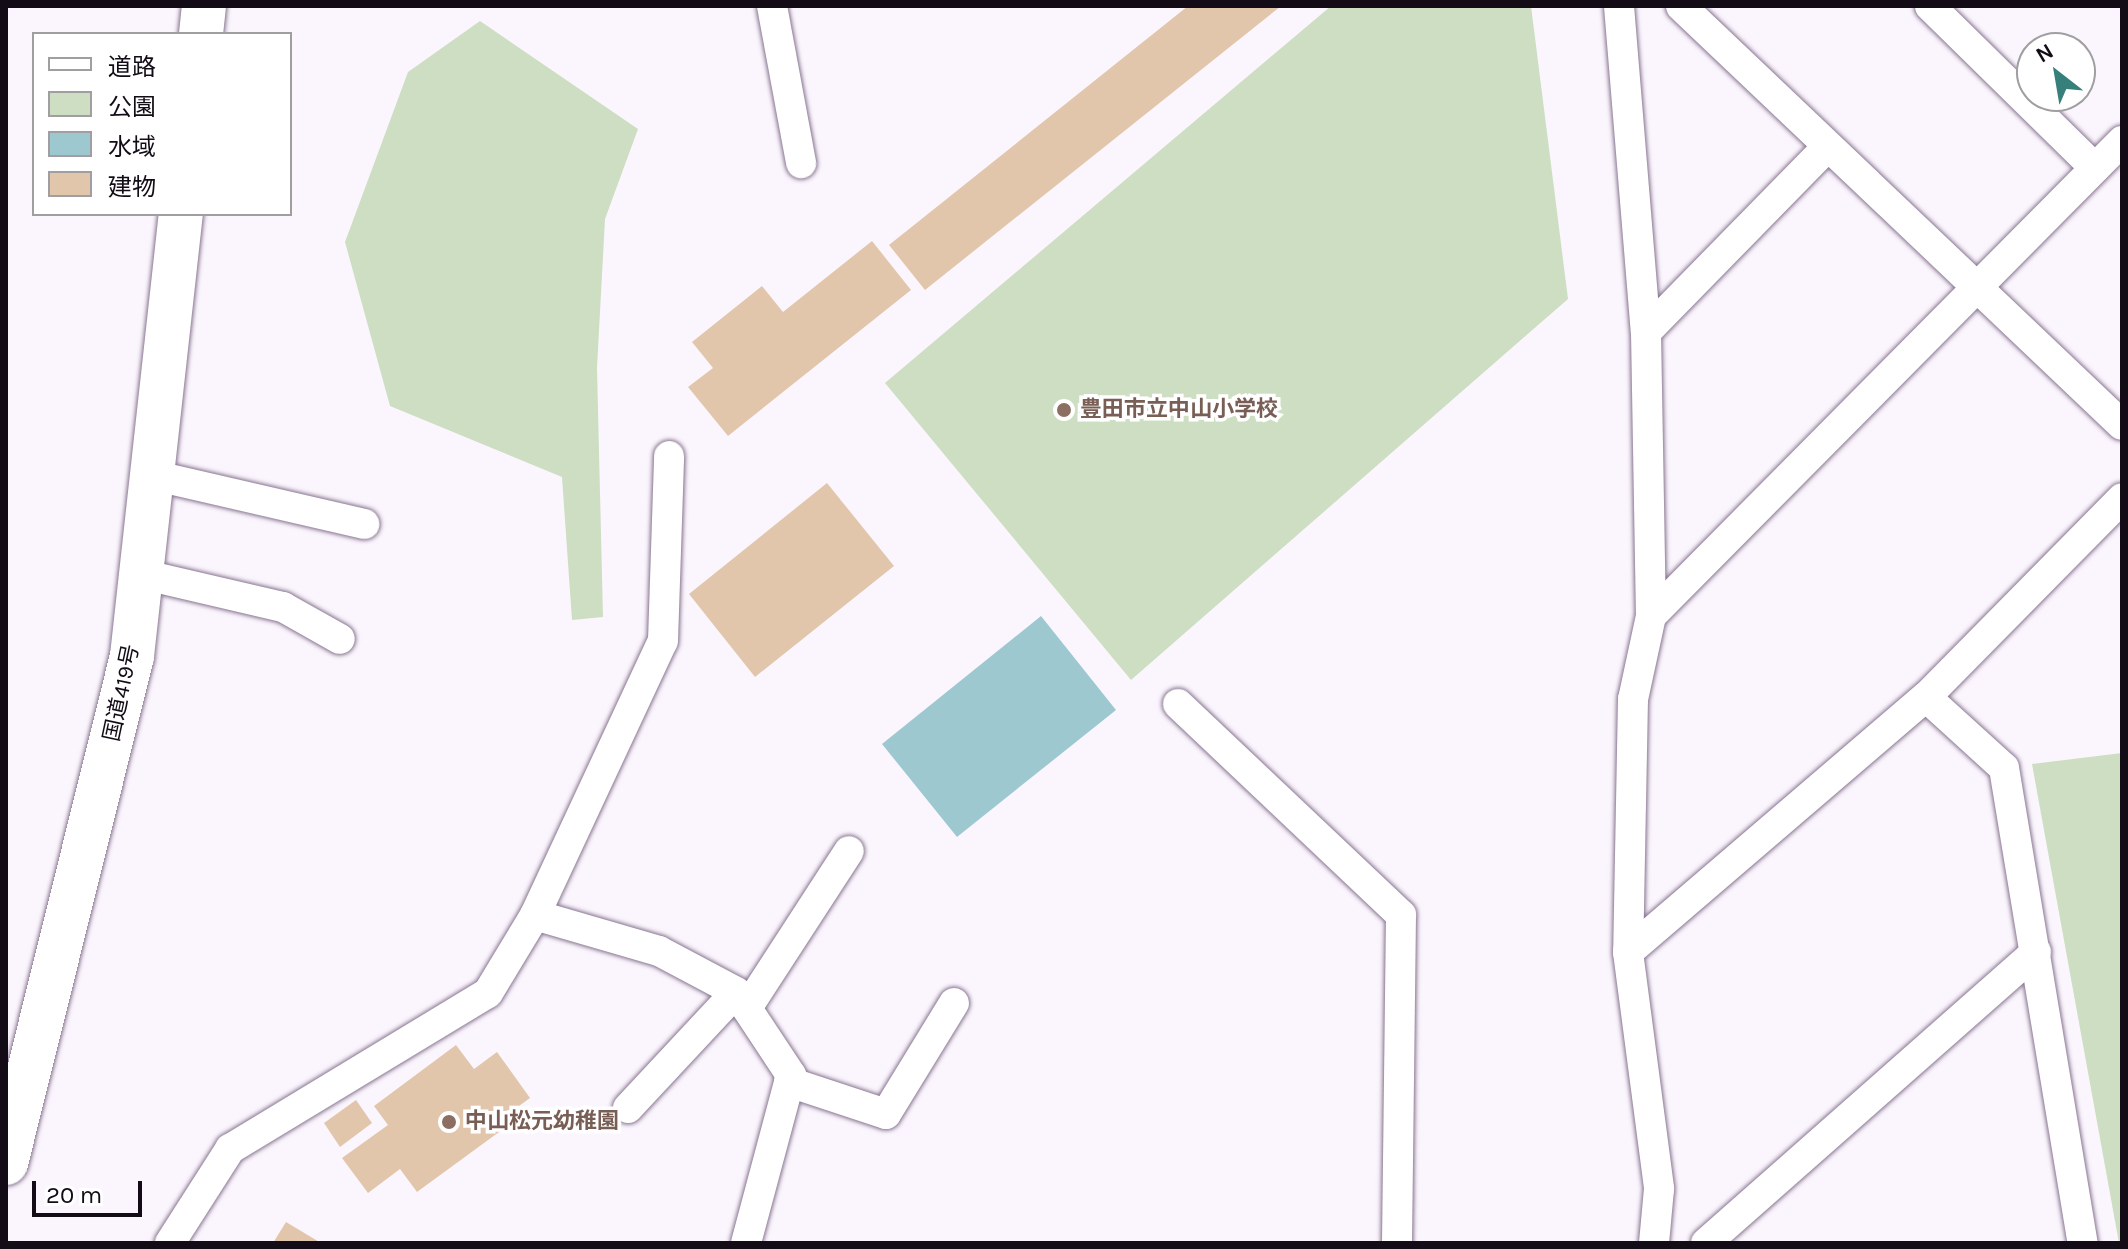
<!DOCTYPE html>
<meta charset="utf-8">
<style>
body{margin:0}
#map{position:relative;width:2128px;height:1249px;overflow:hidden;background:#fbf6fd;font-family:Karla,"Noto Sans JP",sans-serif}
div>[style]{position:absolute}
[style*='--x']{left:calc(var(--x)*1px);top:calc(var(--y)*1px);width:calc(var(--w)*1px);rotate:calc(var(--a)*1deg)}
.green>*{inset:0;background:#cddec2}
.water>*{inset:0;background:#9dc8d0}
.building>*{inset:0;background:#e1c6ab}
.roads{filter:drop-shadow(0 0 2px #887591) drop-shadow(0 0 2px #887591)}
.street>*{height:30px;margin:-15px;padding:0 15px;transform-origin:15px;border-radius:15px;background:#fff}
.highway>*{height:44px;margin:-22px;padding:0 22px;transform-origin:22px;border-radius:22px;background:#fff}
.dots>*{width:22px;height:22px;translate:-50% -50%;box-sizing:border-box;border:4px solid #fff;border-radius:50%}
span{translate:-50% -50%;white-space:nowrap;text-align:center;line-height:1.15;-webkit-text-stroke:7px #fff;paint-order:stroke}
.education-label{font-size:22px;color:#785e54;font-weight:700}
.left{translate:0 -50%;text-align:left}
.street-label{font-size:22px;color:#130c16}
.frame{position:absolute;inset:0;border:8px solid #130c16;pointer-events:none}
.legend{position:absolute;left:32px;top:32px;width:260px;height:184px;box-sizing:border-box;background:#fff;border:2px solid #a19ea2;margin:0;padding:10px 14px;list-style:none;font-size:24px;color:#130c16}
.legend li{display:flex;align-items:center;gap:16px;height:40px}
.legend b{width:40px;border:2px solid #a19ea2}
.north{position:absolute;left:2016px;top:32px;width:80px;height:80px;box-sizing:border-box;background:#fff;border:2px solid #a19ea2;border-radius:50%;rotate:329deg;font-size:22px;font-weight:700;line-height:32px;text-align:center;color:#130c16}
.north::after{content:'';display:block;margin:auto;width:28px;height:36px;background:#377f7a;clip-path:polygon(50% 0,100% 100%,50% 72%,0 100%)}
.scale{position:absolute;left:32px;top:1181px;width:110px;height:36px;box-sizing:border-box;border:4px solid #130c16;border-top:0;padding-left:10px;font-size:24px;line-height:28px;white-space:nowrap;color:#130c16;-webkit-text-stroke:6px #fff;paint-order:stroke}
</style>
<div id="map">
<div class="green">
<i style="clip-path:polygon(1331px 6px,1531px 6px,1568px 299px,1131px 680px,885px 383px)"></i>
<i style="clip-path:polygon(480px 21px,638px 129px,605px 219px,597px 368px,603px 617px,572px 620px,562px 477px,390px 406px,345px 242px,408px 72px)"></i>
<i style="clip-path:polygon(2122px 753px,2122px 1243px,2119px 1243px,2032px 764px)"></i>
</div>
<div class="water">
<i style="clip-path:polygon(1041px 616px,1116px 710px,957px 837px,882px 744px)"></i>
</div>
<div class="building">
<i style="clip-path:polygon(1188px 6px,1281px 6px,925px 290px,889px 245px)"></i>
<i style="clip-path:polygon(872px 241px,911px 290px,728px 436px,688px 387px,713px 368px,692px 342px,762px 286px,783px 312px)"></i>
<i style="clip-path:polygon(827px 483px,894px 566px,755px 677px,689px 594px)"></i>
<i style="clip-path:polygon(456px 1045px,474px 1069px,497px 1052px,530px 1098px,512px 1111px,517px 1119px,417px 1192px,400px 1169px,368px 1193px,342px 1158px,388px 1125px,374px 1106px)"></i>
<i style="clip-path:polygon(356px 1100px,372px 1123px,340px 1147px,324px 1123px)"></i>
<i style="clip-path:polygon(286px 1222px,321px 1243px,273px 1243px)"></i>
</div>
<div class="roads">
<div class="street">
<i style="--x:772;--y:6;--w:160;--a:79.5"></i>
<i style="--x:1619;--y:6;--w:327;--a:85.3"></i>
<i style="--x:1646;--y:332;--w:284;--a:89"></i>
<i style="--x:1651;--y:616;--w:85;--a:102.2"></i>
<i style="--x:1633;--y:699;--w:253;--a:91.1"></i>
<i style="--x:1628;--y:952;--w:239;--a:82.5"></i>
<i style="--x:1659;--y:1189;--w:54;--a:95.3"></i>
<i style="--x:1681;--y:6;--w:608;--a:43.53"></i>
<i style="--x:1930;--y:6;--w:231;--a:44.5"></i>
<i style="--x:1646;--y:332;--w:260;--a:-45.6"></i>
<i style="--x:152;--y:475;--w:218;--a:13"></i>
<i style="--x:141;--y:574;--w:146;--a:13.1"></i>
<i style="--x:283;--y:607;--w:65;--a:29.3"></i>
<i style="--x:1651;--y:616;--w:669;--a:-45.24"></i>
<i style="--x:1926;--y:697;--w:105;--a:42.3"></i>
<i style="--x:2004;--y:768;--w:482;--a:80.6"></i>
<i style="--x:1178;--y:704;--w:307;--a:43.4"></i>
<i style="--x:1401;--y:915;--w:328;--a:90.7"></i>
<i style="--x:535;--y:915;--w:129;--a:16.2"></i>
<i style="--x:659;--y:951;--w:87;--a:28"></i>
<i style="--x:736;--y:992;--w:100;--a:56.5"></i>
<i style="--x:791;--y:1075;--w:174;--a:105"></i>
<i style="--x:1628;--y:952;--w:392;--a:-40.6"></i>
<i style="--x:1926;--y:697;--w:279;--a:-45.4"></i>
<i style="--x:747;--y:1008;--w:187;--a:-57"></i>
<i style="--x:789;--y:1082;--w:102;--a:18.3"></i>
<i style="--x:886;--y:1114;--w:130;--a:-58.5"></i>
<i style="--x:628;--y:1108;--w:158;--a:-47"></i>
<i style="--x:170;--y:1243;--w:112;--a:-57.4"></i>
<i style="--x:230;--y:1149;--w:301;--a:-31.2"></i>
<i style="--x:488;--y:993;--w:91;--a:-58.9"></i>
<i style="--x:535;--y:915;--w:302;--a:-65"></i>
<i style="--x:663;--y:641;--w:185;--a:-88.1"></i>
<i style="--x:1706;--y:1243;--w:440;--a:-41.4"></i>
</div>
<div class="highway">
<i style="--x:201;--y:34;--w:28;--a:-84"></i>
<i style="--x:6;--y:1163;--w:522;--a:-76.04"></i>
<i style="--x:132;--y:656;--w:445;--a:-83.7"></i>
</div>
</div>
<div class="dots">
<i style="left:1064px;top:410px;background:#8d6e63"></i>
<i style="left:449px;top:1122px;background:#8d6e63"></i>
</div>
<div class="education-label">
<span class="left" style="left:1080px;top:410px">豊田市立中山小学校</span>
<span class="left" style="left:465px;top:1122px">中山松元幼稚園</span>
</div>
<div class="street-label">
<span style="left:122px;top:693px;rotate:-78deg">国道419号</span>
</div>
<div class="frame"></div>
<ul class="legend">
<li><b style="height:10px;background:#fff"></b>道路</li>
<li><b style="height:22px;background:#cddec2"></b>公園</li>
<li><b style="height:22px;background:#9dc8d0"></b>水域</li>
<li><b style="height:22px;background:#e1c6ab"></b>建物</li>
</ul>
<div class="north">N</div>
<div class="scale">20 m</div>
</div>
